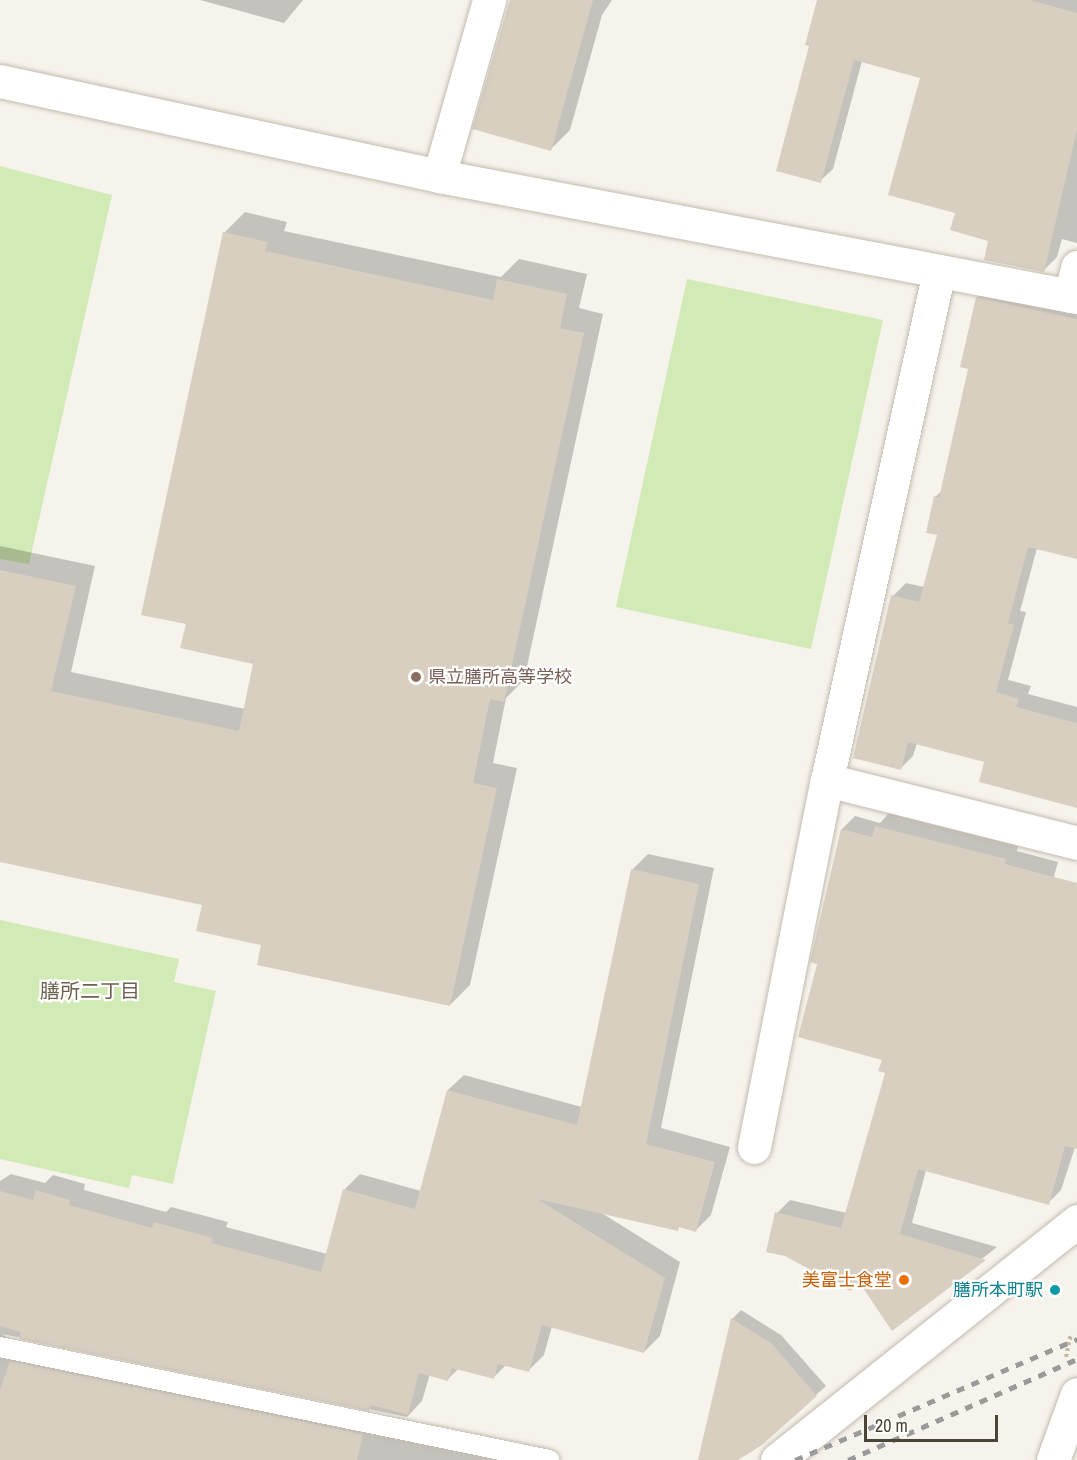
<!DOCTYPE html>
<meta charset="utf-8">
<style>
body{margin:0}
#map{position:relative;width:1077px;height:1460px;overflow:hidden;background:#f6f3ec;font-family:"Archivo Narrow","Noto Sans JP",sans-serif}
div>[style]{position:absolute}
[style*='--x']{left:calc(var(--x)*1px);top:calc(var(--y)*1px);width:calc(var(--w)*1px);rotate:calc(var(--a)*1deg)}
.green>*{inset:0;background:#d2eab5}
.shadow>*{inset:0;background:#0003}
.building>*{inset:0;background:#d8cfc1}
.path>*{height:4px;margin-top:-2px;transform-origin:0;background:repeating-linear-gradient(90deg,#c4b79f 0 3px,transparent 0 6px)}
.roads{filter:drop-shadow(0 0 2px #c2bbae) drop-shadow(0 0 2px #c2bbae)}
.lane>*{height:20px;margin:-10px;padding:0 10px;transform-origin:10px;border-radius:10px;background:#fff}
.street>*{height:33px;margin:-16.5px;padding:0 16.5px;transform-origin:16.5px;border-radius:16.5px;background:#fff}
.rail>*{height:4.5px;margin-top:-2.25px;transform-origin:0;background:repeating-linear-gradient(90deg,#9a9a9a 0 8px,transparent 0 16px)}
.dots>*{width:16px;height:16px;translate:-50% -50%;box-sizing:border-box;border:3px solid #fff;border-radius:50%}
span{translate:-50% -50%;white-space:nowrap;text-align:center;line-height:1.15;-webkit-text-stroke:4.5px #fff;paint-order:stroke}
.education-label{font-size:18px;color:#785e54}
.left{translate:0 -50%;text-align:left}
.food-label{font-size:18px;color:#c56008}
.right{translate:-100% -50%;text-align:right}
.culture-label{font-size:18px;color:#0d838f}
.neighbourhood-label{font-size:20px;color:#6e6250}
.scale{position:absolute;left:864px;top:1415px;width:134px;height:27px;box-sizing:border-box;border:3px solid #4b4439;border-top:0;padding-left:8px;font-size:18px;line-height:21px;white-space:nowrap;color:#4b4439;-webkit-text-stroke:4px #fff;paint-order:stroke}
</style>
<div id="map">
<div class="green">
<i style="clip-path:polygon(0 166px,112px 195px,29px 564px,0 559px)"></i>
<i style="clip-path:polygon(687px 279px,883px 320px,811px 649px,616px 607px)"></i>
<i style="clip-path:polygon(0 920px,179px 959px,174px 982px,216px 991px,173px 1184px,132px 1175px,129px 1188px,0 1159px)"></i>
</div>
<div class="shadow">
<i style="clip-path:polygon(200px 0,303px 0,284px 23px)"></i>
<i style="clip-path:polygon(510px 0,612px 0,602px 15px,570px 130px,550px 150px)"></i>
<i style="clip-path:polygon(819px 0,1077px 0,1077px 243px,1062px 239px,1057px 257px,1044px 270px,990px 240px,956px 212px,922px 77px,862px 61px,833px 169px,820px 181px,811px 45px)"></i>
<i style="clip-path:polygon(245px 212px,287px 222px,284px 231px,501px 277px,519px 259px,587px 274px,579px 308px,603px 314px,524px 680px,506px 698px,493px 763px,517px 768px,470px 985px,450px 1005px,263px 944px,203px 904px,0 861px,0 546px,95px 566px,71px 672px,245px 709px,255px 663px,188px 623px,225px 232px)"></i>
<i style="clip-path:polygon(990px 285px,1077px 304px,1077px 558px,1037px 548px,1020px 611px,1026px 612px,1008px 680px,1031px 686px,1028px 694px,1077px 707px,1077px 807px,986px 761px,917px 743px,913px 756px,900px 769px,893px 596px,906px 583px,924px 587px,938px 534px,935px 497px,942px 491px,970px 368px,977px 298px)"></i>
<i style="clip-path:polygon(889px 813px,1018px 846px,1017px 851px,1058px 862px,1044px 911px,1077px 921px,1077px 1141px,1061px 1190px,1048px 1203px,926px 1170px,912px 1223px,997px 1247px,893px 1329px,860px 1280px,777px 1213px,790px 1200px,847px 1213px,887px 1072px,884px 1059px,819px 963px,842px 829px,855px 816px,880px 823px)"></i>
<i style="clip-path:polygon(648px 854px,714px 868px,661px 1128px,730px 1147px,711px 1215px,696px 1230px,600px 1212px,680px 1262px,660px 1336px,644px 1352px,552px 1326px,544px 1355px,528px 1371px,506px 1365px,494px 1377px,459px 1368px,448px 1379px,430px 1374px,422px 1401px,407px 1417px,2px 1334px,14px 1343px,529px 1460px,0 1460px,0 1181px,11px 1174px,45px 1183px,53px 1175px,85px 1184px,84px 1190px,166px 1212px,171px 1207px,228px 1222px,226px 1227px,327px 1254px,344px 1190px,360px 1174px,421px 1191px,448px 1090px,464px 1075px,582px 1107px,632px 870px)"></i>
<i style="clip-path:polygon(741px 1310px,781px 1335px,826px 1386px,758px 1447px,736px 1460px,699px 1460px,732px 1319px)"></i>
</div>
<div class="building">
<i style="clip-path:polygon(510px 0,593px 0,551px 151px,472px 129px)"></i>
<i style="clip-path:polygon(817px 0,1030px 0,1077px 13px,1077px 130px,1044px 272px,984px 260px,988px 241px,950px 230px,955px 213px,888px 195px,920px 78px,854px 60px,821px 183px,776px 171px,809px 46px,805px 45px)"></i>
<i style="clip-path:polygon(223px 232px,268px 242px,265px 251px,493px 300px,497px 279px,567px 294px,560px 328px,584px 333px,504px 702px,490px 699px,473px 783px,497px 788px,450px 1006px,257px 965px,261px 945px,196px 931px,202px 905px,0 862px,0 570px,76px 586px,51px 691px,239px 731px,253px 664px,180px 648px,186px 624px,141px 615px)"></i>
<i style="clip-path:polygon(976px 297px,1077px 319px,1077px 559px,1028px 547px,1008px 623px,1014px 625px,996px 692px,1019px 699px,1016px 707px,1077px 723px,1077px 808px,979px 782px,984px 762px,908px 742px,901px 770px,853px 758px,891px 595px,919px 602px,937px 535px,926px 533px,934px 496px,939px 498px,968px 369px,960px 367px)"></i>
<i style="clip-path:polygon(875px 826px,1006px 859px,1005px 864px,1077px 883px,1077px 1149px,1065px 1146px,1049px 1205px,918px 1169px,900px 1234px,986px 1260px,892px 1331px,859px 1282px,850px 1291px,785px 1256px,766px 1252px,775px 1212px,841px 1228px,885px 1073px,878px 1071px,882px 1060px,798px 1037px,817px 964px,810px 962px,841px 829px,872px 837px)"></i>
<i style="clip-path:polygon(631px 869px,699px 884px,646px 1144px,715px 1162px,696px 1232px,679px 1227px,678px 1231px,537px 1199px,665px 1278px,644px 1353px,542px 1325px,529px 1372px,498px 1364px,494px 1379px,452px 1368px,448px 1381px,419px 1373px,408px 1415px,371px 1405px,369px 1411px,19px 1339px,21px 1332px,0 1326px,0 1191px,33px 1200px,36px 1190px,70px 1200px,69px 1205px,152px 1228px,154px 1222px,213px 1238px,211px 1243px,321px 1272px,343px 1189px,415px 1209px,447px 1090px,577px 1125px)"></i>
<i style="clip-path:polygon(731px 1318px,771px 1343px,817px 1396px,762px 1445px,738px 1460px,698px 1460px)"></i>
<i style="clip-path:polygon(10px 1361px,363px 1434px,357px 1460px,0 1460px,0 1390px)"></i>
</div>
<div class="path">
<i style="--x:1066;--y:1357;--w:24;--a:-78"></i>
</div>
<div class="roads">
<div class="lane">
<i style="--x:0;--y:1347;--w:561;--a:11.63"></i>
</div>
<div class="street">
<i style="--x:0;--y:81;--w:449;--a:12.2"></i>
<i style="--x:439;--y:176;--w:649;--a:10.74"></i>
<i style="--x:439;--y:176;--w:183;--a:-74.1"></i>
<i style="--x:939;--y:271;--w:521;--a:102.41"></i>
<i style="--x:827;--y:780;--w:258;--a:14.1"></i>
<i style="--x:1070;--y:296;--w:30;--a:-76"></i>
<i style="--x:754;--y:1147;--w:374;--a:-78.8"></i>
<i style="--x:777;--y:1460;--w:384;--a:-38.5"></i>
<i style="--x:1053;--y:1460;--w:70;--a:-70"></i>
</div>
</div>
<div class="rail">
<i style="--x:795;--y:1460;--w:307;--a:-23.2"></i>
<i style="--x:848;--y:1460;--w:250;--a:-23.8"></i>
</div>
<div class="dots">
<i style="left:416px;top:677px;background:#8d6e63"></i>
<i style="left:904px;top:1280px;background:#e8710a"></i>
<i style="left:1055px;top:1290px;background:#0f9aa8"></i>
</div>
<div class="education-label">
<span class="left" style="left:428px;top:677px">県立膳所高等学校</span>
</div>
<div class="food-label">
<span class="right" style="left:892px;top:1280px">美富士食堂</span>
</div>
<div class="culture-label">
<span class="right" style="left:1043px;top:1290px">膳所本町駅</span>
</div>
<div class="neighbourhood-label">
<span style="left:90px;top:990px">膳所二丁目</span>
</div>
<div class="scale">20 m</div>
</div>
